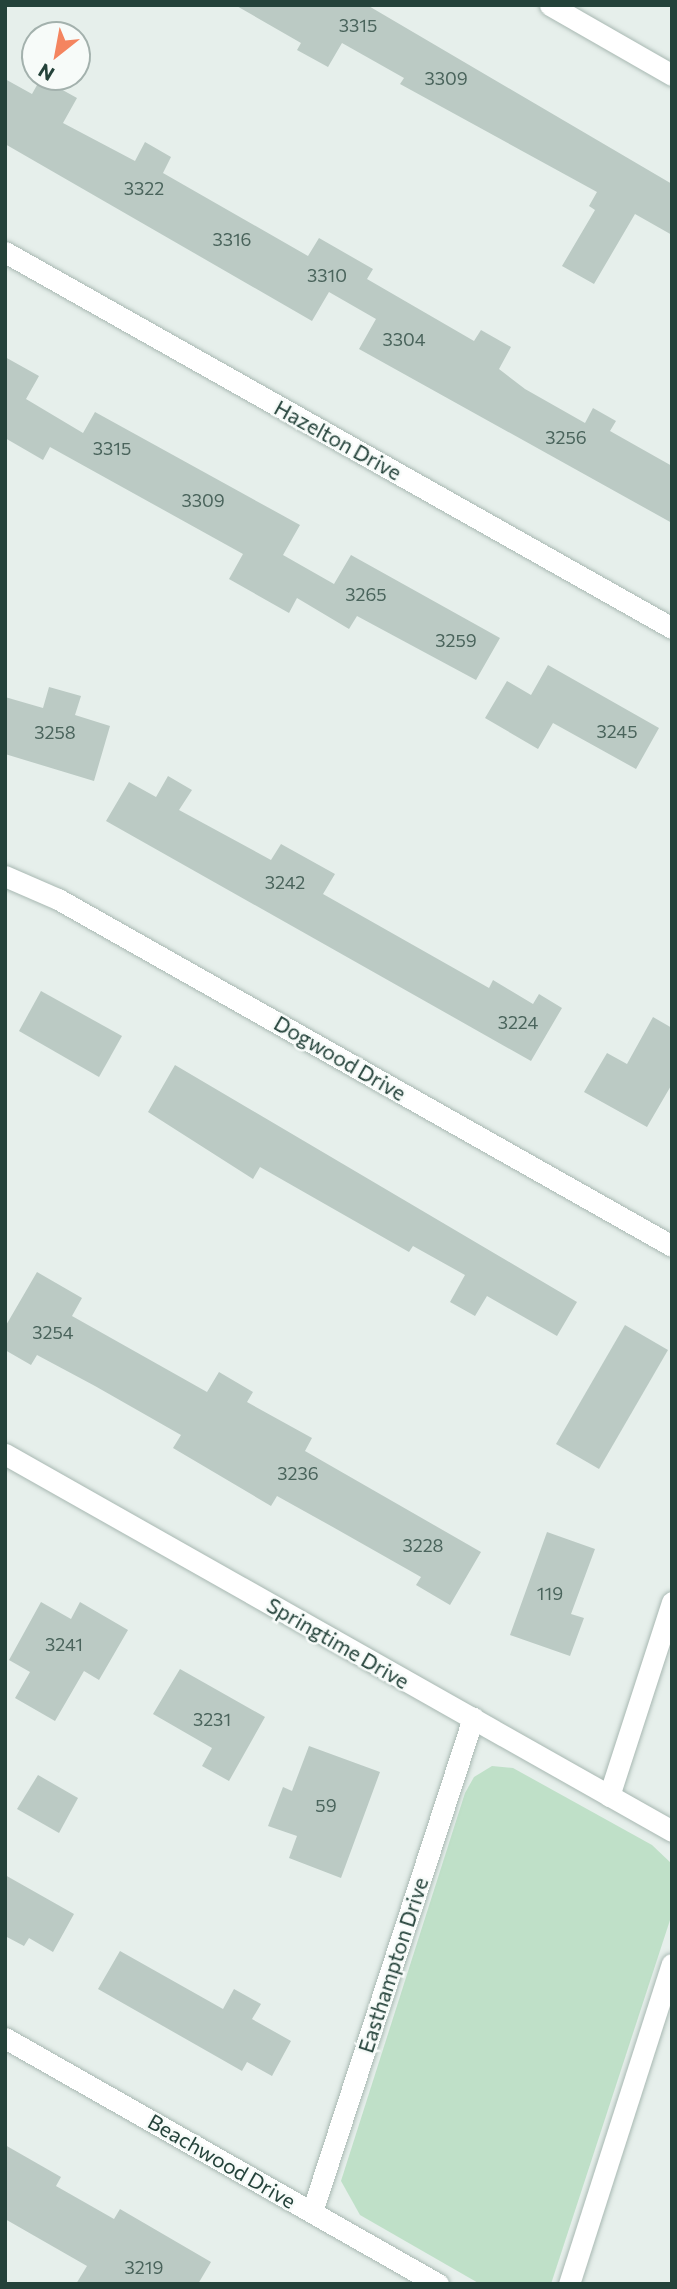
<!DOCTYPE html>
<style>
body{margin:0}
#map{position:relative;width:677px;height:2289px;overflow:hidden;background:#e6efeb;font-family:Commissioner,sans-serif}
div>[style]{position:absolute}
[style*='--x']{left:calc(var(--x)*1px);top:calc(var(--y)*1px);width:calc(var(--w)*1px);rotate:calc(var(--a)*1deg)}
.green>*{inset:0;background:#bfe0c8}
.building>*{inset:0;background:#bbcac4}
.roads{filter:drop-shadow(0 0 2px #a8b8b2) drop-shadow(0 0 2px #a8b8b2)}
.minor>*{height:21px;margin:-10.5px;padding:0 10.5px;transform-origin:10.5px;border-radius:10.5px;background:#fff}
span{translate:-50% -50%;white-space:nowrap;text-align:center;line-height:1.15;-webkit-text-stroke:5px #f7fbf9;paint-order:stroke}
.number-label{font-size:18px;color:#4a645c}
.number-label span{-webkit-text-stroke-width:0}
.street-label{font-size:21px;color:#24423a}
.frame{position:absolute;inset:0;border:7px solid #24423a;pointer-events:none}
.north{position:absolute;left:21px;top:21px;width:70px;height:70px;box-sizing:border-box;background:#f7fbf9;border:2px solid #a3b1ad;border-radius:50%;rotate:211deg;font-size:19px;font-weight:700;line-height:28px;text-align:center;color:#24423a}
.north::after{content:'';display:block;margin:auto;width:24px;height:32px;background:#f4845f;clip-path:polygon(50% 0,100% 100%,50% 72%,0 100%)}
</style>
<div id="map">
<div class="green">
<i style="clip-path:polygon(492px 1766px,513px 1768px,652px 1845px,672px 1864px,672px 1914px,551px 2284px,480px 2284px,360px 2215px,341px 2181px,465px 1793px,474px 1777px)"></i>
</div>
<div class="building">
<i style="clip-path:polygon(235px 5px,367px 5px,672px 184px,672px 235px,635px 214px,594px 284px,562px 266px,595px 210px,589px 206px,597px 192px,400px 84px,404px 78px,342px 43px,328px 67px,297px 50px,301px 43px)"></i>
<i style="clip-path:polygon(41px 78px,77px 98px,63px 123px,135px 161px,145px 142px,171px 157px,163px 173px,308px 256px,319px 238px,373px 269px,367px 279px,474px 341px,481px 330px,511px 347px,499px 369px,525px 389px,585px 423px,593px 408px,616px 421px,610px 431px,672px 466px,672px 523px,359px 349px,376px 319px,329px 292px,312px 321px,5px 144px,5px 79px,32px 94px)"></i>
<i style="clip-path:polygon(5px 357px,39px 376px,26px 399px,83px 433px,95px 412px,300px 525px,283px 555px,334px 584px,351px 555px,500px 638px,476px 680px,357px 616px,349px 629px,297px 598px,289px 613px,229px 579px,243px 554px,50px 447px,43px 460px,5px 438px)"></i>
<i style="clip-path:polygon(548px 665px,659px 728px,636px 769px,553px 723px,538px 749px,485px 718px,507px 681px,531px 695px)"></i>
<i style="clip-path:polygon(49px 687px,81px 696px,75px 715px,110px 726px,94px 781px,5px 754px,5px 697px,43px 708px)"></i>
<i style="clip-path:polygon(168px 776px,192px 790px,179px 810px,271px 860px,281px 844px,335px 874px,323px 894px,489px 988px,493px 980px,533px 1004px,539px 994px,562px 1008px,531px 1061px,106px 821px,129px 782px,156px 797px)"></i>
<i style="clip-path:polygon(41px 991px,122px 1036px,99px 1077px,19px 1031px)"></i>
<i style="clip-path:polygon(653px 1017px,672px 1028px,672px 1084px,647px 1127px,584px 1092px,607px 1053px,627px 1064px)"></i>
<i style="clip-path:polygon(175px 1065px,577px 1302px,557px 1336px,487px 1296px,475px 1316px,450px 1302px,465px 1275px,413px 1246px,409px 1252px,260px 1167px,253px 1179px,148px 1112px)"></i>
<i style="clip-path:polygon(37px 1272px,82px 1298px,72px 1316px,207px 1392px,219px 1372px,253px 1392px,247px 1402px,312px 1438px,305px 1451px,481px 1552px,450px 1605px,416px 1585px,421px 1577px,331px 1526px,277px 1496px,271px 1506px,173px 1448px,181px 1435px,95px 1386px,37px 1355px,31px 1365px,5px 1350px,5px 1327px)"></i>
<i style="clip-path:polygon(625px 1325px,668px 1350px,599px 1469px,556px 1444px)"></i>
<i style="clip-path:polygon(547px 1532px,595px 1549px,571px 1614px,584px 1618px,570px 1656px,510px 1635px)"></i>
<i style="clip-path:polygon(41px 1602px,71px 1619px,80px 1602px,128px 1630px,99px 1680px,84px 1671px,55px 1721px,15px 1698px,30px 1672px,9px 1660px)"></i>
<i style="clip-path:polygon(180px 1669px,265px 1717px,229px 1781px,202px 1766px,212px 1748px,153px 1714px)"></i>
<i style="clip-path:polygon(309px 1746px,380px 1772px,341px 1878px,289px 1858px,297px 1836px,268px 1826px,283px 1787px,292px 1791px)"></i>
<i style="clip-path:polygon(38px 1775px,78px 1798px,59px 1833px,17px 1809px)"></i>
<i style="clip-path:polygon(5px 1875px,74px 1914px,53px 1952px,29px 1938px,24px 1946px,5px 1936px)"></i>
<i style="clip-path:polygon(120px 1951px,223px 2009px,234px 1989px,261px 2004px,252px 2019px,291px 2041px,272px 2076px,247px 2062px,242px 2071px,98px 1989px)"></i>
<i style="clip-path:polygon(5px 2145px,61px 2177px,56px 2186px,114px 2219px,120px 2209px,211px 2262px,198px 2284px,76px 2284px,87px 2266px,5px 2219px)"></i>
</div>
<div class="roads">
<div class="minor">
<i style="--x:550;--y:5;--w:141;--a:29.8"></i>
<i style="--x:5;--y:252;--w:766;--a:29.41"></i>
<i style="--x:5;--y:876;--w:58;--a:23.5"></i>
<i style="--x:58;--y:899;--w:705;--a:29.47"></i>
<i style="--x:5;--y:1454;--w:766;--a:29.48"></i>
<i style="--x:609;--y:1796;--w:204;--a:-72"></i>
<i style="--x:5;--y:2038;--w:498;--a:29.6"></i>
<i style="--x:312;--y:2212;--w:520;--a:-71.95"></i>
<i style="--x:569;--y:2284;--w:336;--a:-72.2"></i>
</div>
</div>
<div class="number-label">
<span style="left:358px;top:25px">3315</span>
<span style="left:446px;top:78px">3309</span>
<span style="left:144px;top:188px">3322</span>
<span style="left:232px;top:239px">3316</span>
<span style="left:327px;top:275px">3310</span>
<span style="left:404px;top:339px">3304</span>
<span style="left:566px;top:437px">3256</span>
<span style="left:112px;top:448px">3315</span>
<span style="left:203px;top:500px">3309</span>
<span style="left:366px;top:594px">3265</span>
<span style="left:456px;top:640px">3259</span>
<span style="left:617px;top:731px">3245</span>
<span style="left:55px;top:732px">3258</span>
<span style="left:285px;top:882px">3242</span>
<span style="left:518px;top:1022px">3224</span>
<span style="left:53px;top:1332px">3254</span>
<span style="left:298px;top:1473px">3236</span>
<span style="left:423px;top:1545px">3228</span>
<span style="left:550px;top:1593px">119</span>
<span style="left:64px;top:1644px">3241</span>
<span style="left:212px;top:1719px">3231</span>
<span style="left:326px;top:1805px">59</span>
<span style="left:144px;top:2267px">3219</span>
</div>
<div class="street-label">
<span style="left:338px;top:440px;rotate:29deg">Hazelton Drive</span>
<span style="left:340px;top:1058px;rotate:30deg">Dogwood Drive</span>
<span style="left:338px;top:1643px;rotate:30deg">Springtime Drive</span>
<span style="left:393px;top:1965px;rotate:-72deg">Easthampton Drive</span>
<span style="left:222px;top:2161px;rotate:30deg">Beachwood Drive</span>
</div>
<div class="frame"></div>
<div class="north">N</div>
</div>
